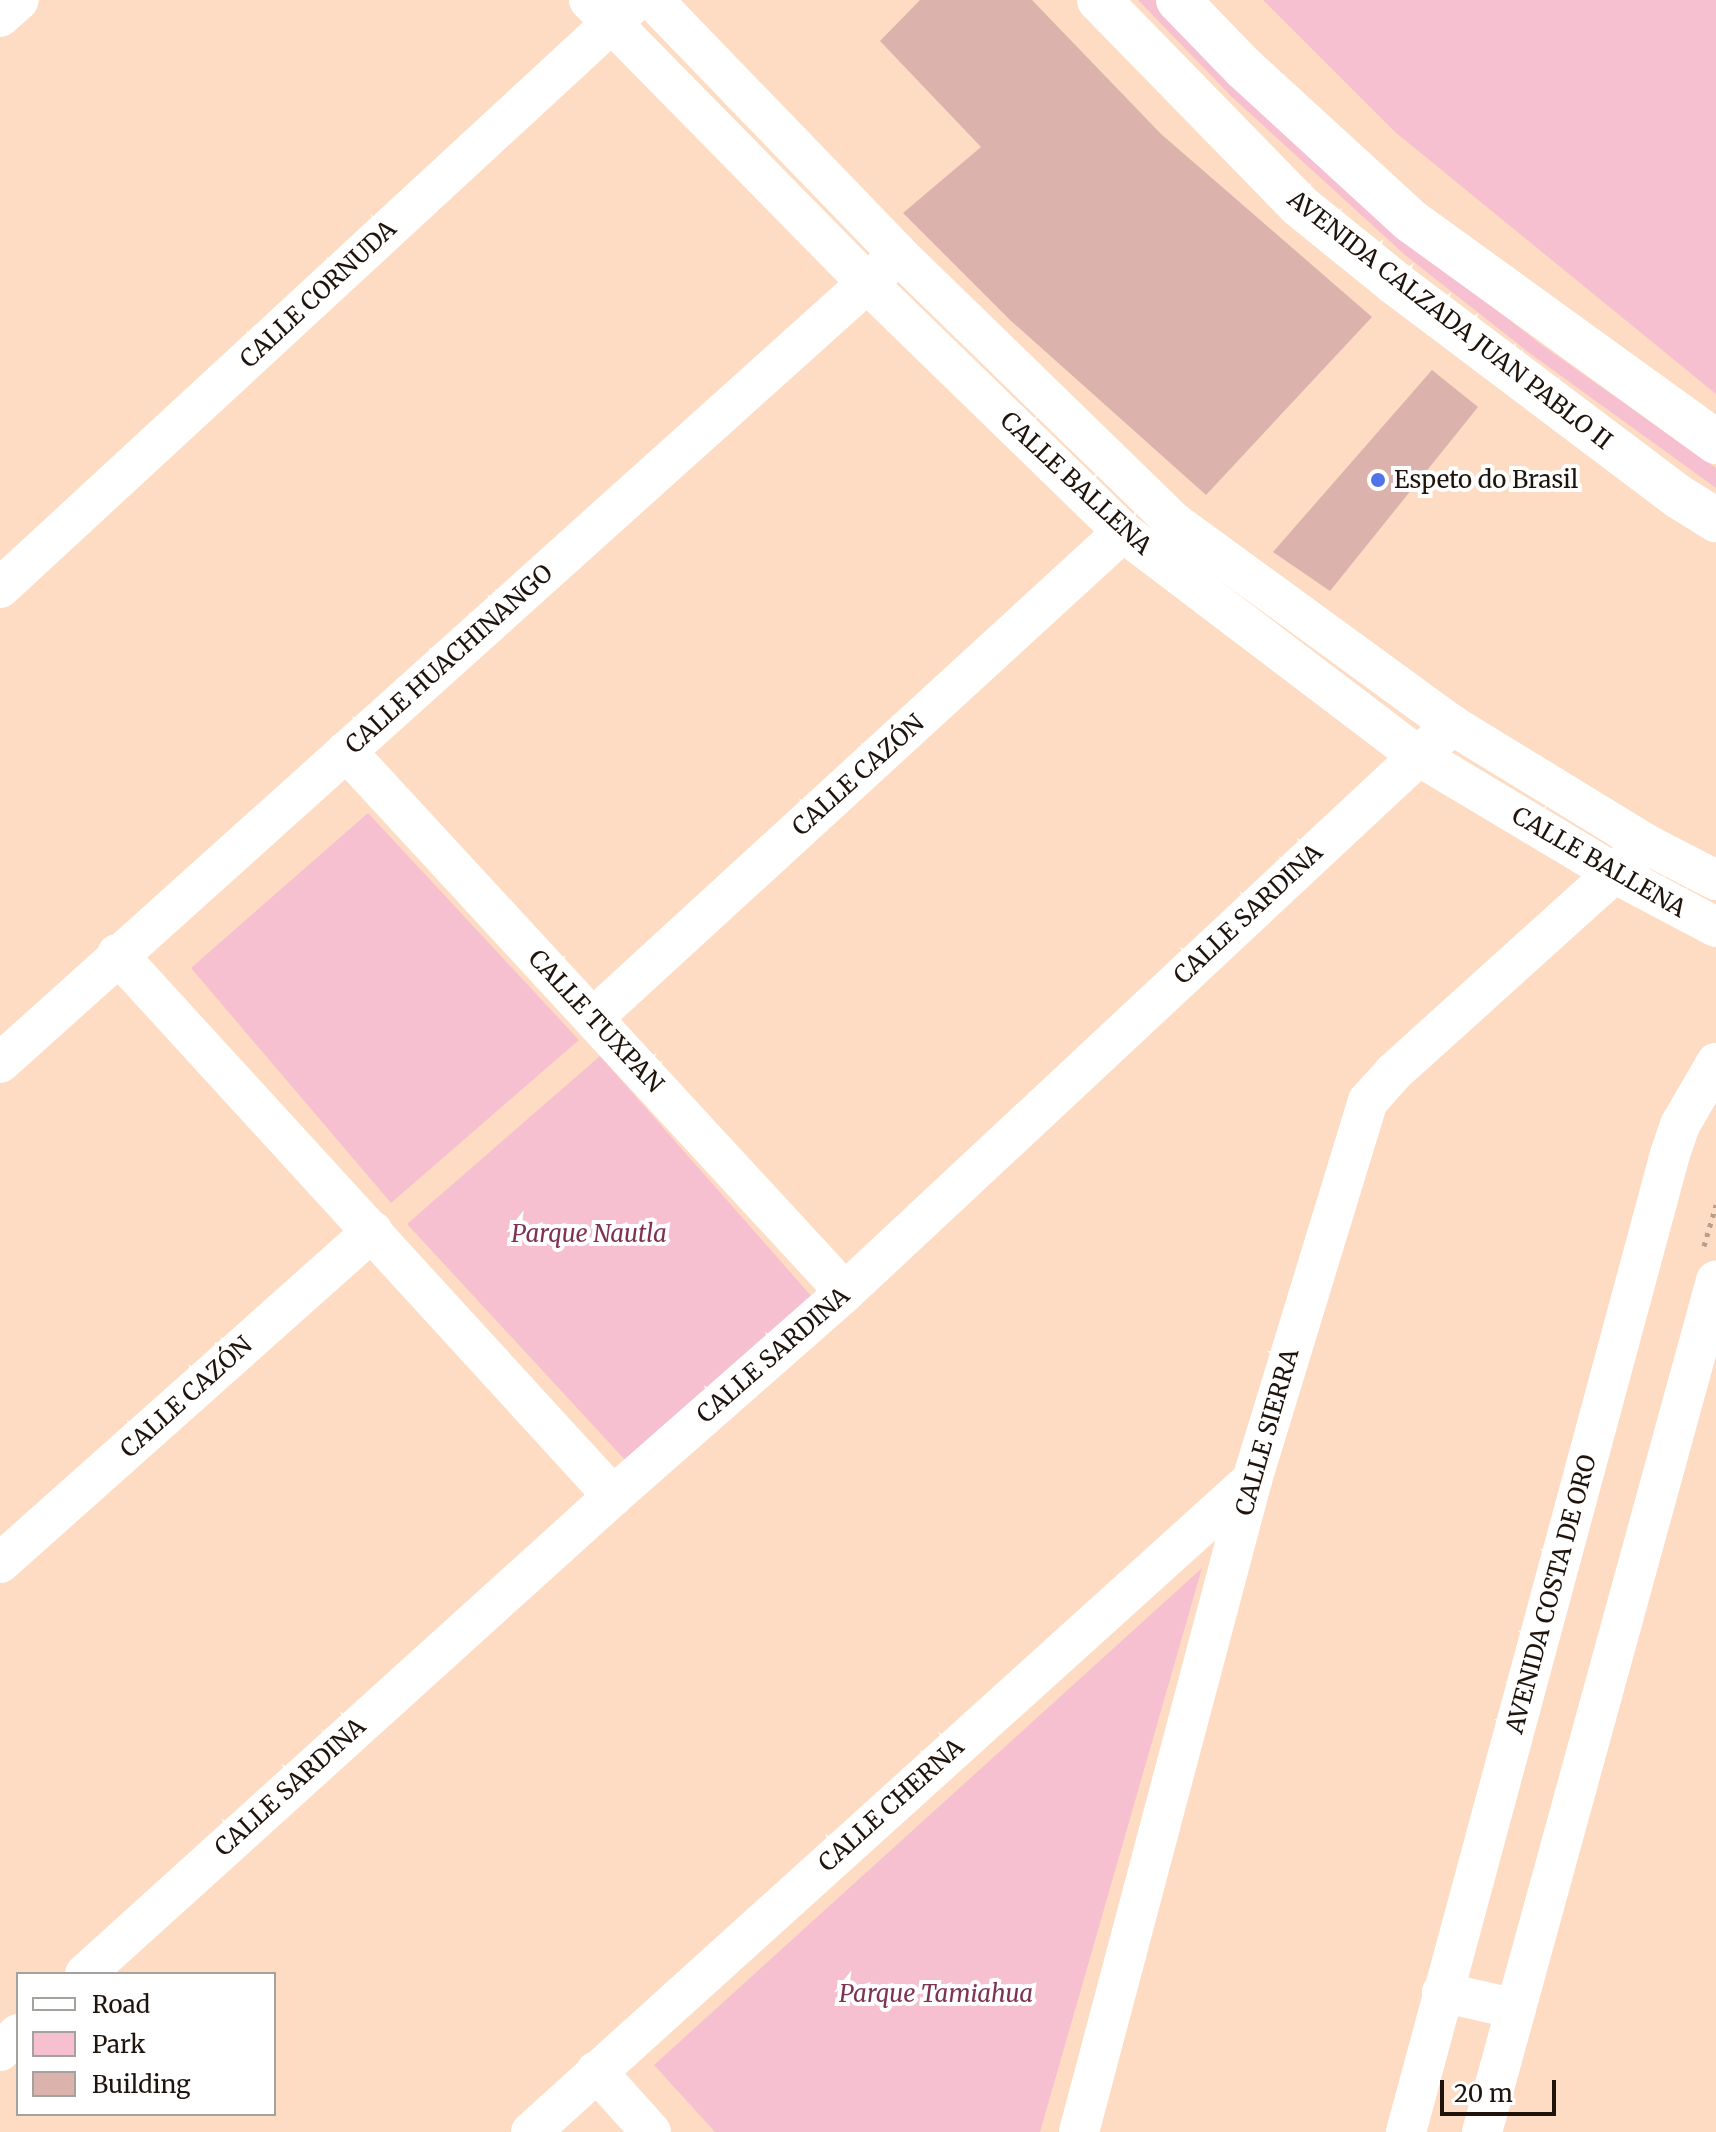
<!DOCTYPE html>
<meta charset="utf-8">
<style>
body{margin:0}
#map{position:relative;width:1716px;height:2132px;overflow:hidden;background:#fddcc3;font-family:Merriweather,serif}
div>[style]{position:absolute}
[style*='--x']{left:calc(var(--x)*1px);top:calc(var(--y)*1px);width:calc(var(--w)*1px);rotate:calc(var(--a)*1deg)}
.green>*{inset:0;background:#f7c0d1}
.building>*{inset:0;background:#dcb2ac}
.path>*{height:5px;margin-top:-2.5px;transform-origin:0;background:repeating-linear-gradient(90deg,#b99f8a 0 4px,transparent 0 10px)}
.minor>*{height:40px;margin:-20px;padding:0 20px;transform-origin:20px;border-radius:20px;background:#fff}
.major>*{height:44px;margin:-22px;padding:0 22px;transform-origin:22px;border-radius:22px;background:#fff}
.dots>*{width:22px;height:22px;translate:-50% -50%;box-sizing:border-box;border:4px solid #fff;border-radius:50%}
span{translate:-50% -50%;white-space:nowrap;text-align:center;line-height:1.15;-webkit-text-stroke:8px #fff;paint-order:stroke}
.street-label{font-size:24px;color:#1f140b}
.poi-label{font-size:24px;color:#1f140b}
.left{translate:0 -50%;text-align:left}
.park-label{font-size:24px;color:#803351;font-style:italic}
.legend{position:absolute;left:16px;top:1972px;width:260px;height:144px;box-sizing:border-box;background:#fff;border:2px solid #a5a19d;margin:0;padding:10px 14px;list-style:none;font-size:24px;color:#1f140b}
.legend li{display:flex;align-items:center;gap:16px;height:40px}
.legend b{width:40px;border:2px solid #a5a19d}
.scale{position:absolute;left:1440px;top:2080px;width:116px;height:36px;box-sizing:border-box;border:4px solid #1f140b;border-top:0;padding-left:10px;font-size:24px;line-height:28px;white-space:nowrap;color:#1f140b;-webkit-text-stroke:6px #fff;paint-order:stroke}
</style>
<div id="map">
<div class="green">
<i style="clip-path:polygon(1138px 0,1161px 0,1414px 244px,1539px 343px,1716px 468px,1716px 488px,1532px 355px,1405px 255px,1232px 97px)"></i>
<i style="clip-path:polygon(1263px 0,1716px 0,1716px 394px,1395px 132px)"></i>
<i style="clip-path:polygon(368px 813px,579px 1040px,391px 1203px,191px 968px)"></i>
<i style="clip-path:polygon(600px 1056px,813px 1298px,626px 1461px,407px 1224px)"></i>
<i style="clip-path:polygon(1202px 1568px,1040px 2132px,715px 2132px,654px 2065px)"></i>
</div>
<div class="building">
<i style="clip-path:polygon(920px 0,1032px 0,1161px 134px,1372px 317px,1206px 495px,1010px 320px,903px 213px,981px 147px,880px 41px)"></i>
<i style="clip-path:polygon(1432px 370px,1478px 407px,1330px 591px,1273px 552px)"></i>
</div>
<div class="path">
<i style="--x:1704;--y:1246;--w:43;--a:-73.7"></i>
</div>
<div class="minor">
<i style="--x:589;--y:0;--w:398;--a:45.5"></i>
<i style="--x:868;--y:284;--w:356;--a:44.2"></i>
<i style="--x:1123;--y:532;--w:369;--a:37.2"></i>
<i style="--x:1417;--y:755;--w:230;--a:30.9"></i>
<i style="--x:1614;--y:873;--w:115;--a:27.9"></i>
<i style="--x:653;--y:0;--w:353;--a:46"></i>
<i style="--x:898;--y:254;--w:386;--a:44.2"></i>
<i style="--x:1175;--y:523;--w:343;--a:36.1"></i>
<i style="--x:1452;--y:725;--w:228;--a:31.5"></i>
<i style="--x:1646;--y:844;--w:79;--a:27.2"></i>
<i style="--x:0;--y:17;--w:25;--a:-42"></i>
<i style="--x:0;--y:588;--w:858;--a:-42.73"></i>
<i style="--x:346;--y:751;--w:736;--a:47.31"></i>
<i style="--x:117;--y:954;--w:735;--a:47.54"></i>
<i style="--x:593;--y:1018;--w:719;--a:-42.52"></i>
<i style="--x:0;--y:1063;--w:1192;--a:-41.97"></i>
<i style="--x:0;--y:1563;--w:499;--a:-41.7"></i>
<i style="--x:85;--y:1974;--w:712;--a:-42.15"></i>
<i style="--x:613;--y:1496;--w:309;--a:-41.3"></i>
<i style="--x:845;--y:1292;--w:831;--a:-43.05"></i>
<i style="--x:1442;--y:1992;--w:76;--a:12.9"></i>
<i style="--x:0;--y:2051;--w:25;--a:-43"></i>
<i style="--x:596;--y:2071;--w:82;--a:48"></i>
<i style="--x:531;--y:2132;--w:972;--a:-42.12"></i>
<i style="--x:1079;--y:2132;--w:675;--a:-75.14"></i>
<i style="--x:1252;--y:1480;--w:396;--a:-73"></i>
<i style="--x:1368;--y:1101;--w:38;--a:-48"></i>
<i style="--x:1393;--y:1073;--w:341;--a:-42.1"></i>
<i style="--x:1406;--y:2132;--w:1013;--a:-74.89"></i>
<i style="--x:1670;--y:1154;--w:31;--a:-71"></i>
<i style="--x:1680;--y:1125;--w:72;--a:-59.9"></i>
<i style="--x:1482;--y:2132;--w:883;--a:-74.63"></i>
</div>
<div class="major">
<i style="--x:1099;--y:0;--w:288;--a:45.7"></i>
<i style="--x:1300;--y:206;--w:122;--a:39"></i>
<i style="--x:1395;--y:283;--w:356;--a:37"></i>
<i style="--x:1679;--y:497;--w:44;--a:31.9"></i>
<i style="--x:1178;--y:0;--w:95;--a:45.9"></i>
<i style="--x:1244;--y:68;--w:226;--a:42.5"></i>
<i style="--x:1411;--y:221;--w:377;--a:35.9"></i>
</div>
<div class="dots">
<i style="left:1378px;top:480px;background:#5273e7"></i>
</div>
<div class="street-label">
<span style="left:318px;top:294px;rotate:-43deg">CALLE CORNUDA</span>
<span style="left:1450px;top:320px;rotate:38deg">AVENIDA CALZADA JUAN PABLO II</span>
<span style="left:1076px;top:483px;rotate:43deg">CALLE BALLENA</span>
<span style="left:449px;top:659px;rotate:-42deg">CALLE HUACHINANGO</span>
<span style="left:858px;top:775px;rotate:-42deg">CALLE CAZÓN</span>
<span style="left:1599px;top:862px;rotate:30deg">CALLE BALLENA</span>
<span style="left:1248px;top:914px;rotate:-43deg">CALLE SARDINA</span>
<span style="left:596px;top:1021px;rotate:47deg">CALLE TUXPAN</span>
<span style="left:773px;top:1355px;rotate:-41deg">CALLE SARDINA</span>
<span style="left:186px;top:1397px;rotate:-42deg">CALLE CAZÓN</span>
<span style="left:1267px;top:1432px;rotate:-74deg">CALLE SIERRA</span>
<span style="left:1551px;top:1594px;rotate:-75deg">AVENIDA COSTA DE ORO</span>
<span style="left:290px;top:1787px;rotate:-42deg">CALLE SARDINA</span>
<span style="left:891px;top:1805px;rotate:-42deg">CALLE CHERNA</span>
</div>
<div class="poi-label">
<span class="left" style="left:1394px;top:480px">Espeto do Brasil</span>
</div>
<div class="park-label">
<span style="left:589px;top:1234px">Parque Nautla</span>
<span style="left:936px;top:1994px">Parque Tamiahua</span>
</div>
<ul class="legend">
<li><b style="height:10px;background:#fff"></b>Road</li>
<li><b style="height:22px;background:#f7c0d1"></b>Park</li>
<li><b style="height:22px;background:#dcb2ac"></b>Building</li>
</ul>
<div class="scale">20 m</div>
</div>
